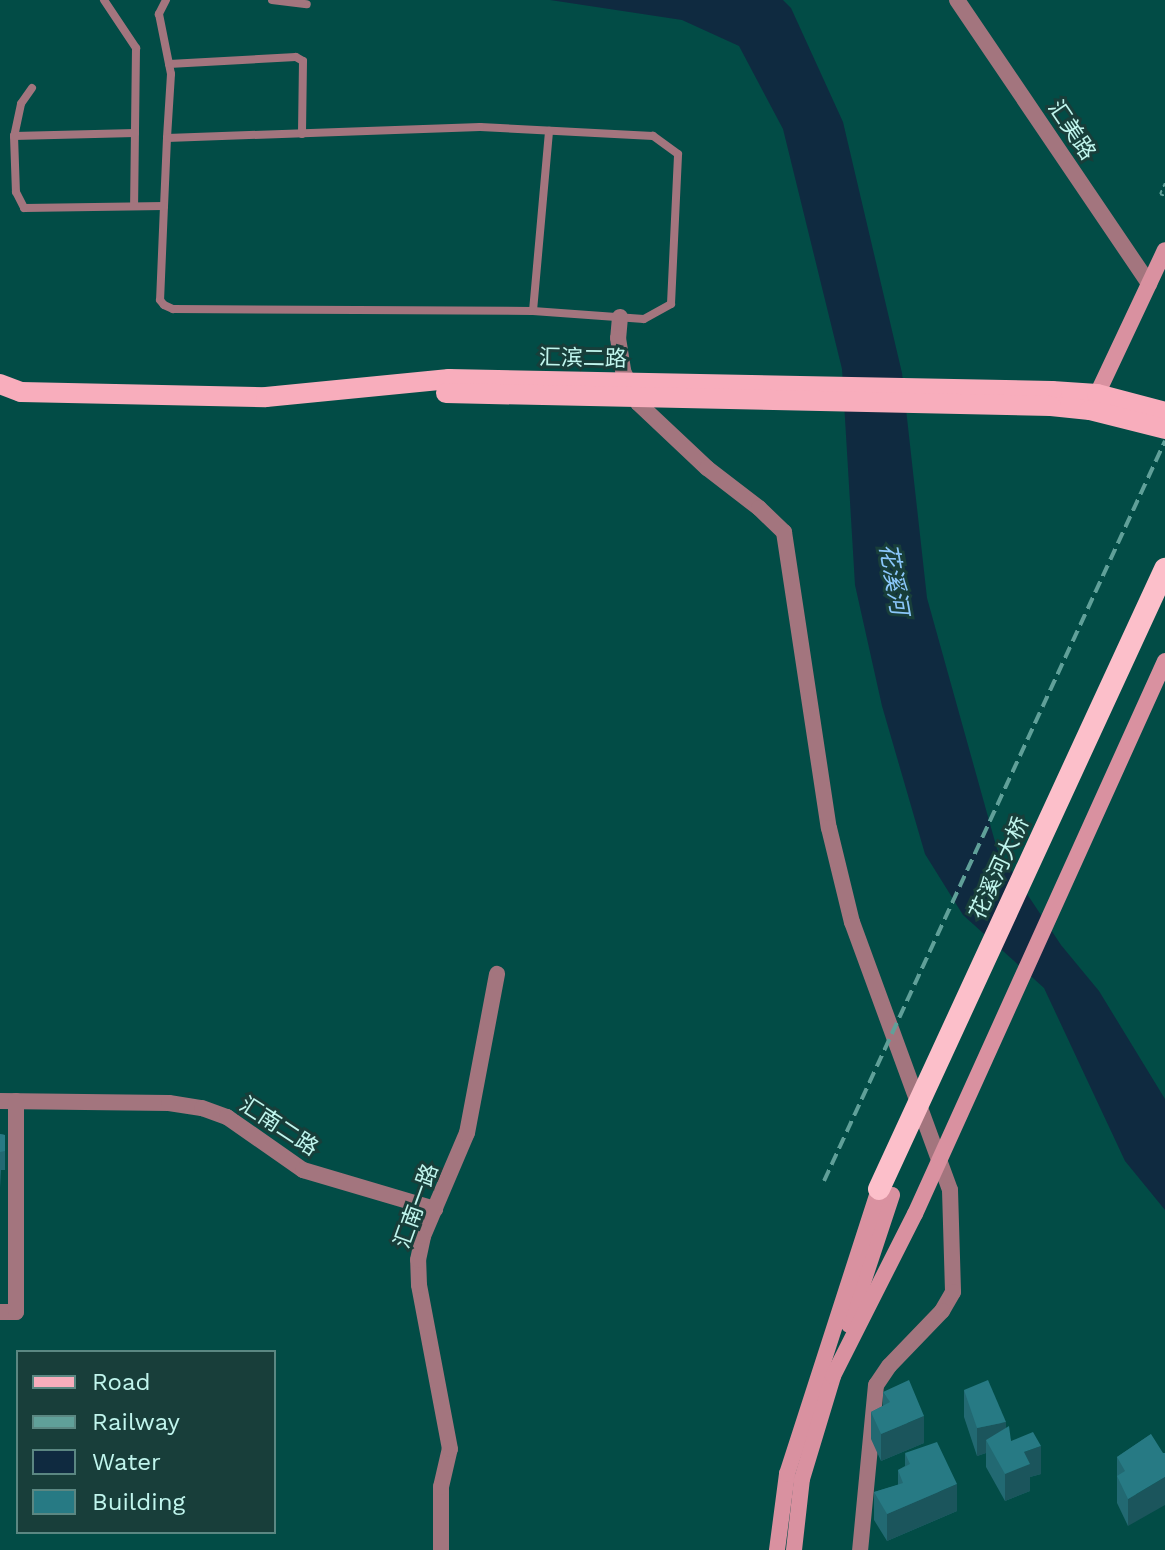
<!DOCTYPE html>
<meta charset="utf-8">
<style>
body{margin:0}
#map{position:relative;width:1165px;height:1550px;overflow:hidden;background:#024c46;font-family:"Work Sans","Noto Sans SC",sans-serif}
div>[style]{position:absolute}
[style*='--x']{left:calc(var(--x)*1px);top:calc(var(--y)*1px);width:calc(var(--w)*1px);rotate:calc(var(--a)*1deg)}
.water>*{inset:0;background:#0f2a40}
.path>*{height:2px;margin-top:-1px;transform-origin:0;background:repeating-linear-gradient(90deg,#5f9f98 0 4px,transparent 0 8px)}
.service>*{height:8px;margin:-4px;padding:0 4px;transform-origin:4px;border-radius:4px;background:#a3757e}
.minor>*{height:16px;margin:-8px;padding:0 8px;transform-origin:8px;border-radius:8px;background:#a3757e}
.tertiary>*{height:16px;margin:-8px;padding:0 8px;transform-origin:8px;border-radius:8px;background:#a3757e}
.secondary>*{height:16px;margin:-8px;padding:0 8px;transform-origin:8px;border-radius:8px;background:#d991a0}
.primary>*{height:20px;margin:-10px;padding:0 10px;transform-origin:10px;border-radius:10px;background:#f8adbc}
.rail>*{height:4px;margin-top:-2px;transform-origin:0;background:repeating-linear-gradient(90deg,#60a099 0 12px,transparent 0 18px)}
.secondary-bridge>*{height:16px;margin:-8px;padding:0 8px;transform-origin:8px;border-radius:8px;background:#d991a0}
.primary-bridge>*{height:20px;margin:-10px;padding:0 10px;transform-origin:10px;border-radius:10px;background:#f8adbc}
.trunk-bridge>*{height:22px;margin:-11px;padding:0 11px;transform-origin:11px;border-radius:11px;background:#fcbfca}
.wall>*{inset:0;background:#226972}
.shaded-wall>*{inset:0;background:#1b555c}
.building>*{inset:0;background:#277a84}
span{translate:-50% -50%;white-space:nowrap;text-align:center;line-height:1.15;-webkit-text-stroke:6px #183e3a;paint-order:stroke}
.street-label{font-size:22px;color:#c0f5ed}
.water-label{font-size:24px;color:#8bc7fb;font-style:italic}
.legend{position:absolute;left:16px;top:1350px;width:260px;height:184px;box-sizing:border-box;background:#183e3a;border:2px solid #5b8782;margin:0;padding:10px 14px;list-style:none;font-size:24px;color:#c0f5ed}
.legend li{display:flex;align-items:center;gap:16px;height:40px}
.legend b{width:40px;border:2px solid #5b8782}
</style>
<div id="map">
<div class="water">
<i style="clip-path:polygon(550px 0,783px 0,791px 8px,843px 122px,902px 373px,927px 598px,997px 849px,1061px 945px,1099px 991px,1165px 1099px,1165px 1210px,1125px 1161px,1044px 988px,963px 915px,925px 854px,882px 706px,855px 585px,842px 369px,783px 129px,739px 46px,682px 20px)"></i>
</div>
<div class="path">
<i style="--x:1165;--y:183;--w:12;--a:114"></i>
<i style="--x:1160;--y:194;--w:5;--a:22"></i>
</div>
<div class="service">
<i style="--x:104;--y:0;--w:58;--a:56.3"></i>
<i style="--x:136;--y:48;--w:157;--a:90.7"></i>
<i style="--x:166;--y:0;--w:16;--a:117"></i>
<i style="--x:159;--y:14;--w:61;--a:78.7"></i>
<i style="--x:171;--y:74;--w:64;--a:93.6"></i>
<i style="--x:167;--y:138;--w:68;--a:92.5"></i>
<i style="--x:164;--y:206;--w:94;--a:92.4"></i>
<i style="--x:160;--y:300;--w:6;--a:51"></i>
<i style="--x:164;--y:305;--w:10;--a:24"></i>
<i style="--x:173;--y:309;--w:360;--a:0.3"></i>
<i style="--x:533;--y:311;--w:111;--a:4.1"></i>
<i style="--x:644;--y:319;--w:31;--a:-29"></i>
<i style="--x:671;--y:304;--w:150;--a:-87.3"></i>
<i style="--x:678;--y:154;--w:31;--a:-144"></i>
<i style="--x:653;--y:136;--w:173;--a:-177"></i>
<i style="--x:480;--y:127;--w:313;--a:178"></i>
<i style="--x:272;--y:0;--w:35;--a:7"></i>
<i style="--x:169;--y:64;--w:127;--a:-3.2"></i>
<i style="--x:296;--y:57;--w:8;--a:30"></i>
<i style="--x:303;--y:61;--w:73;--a:90.8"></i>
<i style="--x:32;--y:88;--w:19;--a:125"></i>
<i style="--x:21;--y:104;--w:33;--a:102"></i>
<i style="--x:14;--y:136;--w:56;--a:88"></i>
<i style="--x:16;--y:192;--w:18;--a:63"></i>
<i style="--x:24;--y:208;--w:140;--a:-0.8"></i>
<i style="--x:14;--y:136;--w:121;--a:-1.4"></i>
<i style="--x:533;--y:311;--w:181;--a:-84.9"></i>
</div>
<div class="minor">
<i style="--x:620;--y:317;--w:21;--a:95"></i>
<i style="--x:618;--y:338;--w:33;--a:81"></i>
<i style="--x:623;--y:371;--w:35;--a:65"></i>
<i style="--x:638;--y:403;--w:95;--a:43.3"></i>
<i style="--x:707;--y:468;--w:66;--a:37.6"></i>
<i style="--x:759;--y:508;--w:35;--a:44"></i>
<i style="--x:784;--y:532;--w:299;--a:81.4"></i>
<i style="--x:829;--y:828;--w:97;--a:76.3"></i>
<i style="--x:852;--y:922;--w:285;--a:69.9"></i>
<i style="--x:950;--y:1190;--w:102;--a:88.3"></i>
<i style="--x:953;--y:1292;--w:22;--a:120"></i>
<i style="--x:942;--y:1311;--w:76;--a:133.9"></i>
<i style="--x:889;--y:1366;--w:23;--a:124"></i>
<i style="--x:876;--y:1385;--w:166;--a:95.5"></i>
<i style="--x:0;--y:1101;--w:169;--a:0.7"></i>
<i style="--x:169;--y:1103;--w:33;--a:9"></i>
<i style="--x:202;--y:1108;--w:27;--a:20"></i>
<i style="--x:227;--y:1117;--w:93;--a:34.9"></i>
<i style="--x:303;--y:1170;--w:138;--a:16.5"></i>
<i style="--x:0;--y:1312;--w:16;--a:0"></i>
<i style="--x:16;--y:1312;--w:211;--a:-90"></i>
<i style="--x:441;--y:1550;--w:63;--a:-90"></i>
<i style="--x:441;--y:1487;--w:39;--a:-77"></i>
<i style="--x:450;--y:1449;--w:167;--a:-100.7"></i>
<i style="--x:419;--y:1285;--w:25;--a:-92"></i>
<i style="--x:418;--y:1260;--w:25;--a:-78"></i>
<i style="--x:423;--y:1236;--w:112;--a:-66.9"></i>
<i style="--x:467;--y:1133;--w:162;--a:-79.3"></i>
</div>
<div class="tertiary">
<i style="--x:957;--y:0;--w:343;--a:55.9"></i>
</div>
<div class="secondary">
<i style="--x:1092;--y:405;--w:171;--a:-64.8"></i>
<i style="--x:849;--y:1325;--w:137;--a:-71.7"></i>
<i style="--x:777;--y:1550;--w:77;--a:-82.5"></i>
<i style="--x:787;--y:1474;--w:299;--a:-72.1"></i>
<i style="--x:794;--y:1550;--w:71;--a:-83.6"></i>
<i style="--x:802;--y:1479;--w:108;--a:-73.2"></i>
<i style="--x:833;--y:1376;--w:182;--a:-63.2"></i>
</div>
<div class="primary">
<i style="--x:0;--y:384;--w:22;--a:21"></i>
<i style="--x:21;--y:392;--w:245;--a:1.2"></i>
<i style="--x:266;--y:397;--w:184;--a:-5.6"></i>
<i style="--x:1052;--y:391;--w:45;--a:3.8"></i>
<i style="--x:1097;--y:394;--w:70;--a:14.8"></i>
<i style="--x:1051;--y:406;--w:39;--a:6"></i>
<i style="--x:1090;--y:410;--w:77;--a:14.2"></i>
</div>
<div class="rail">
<i style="--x:824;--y:1181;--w:815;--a:-65.26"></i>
</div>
<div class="secondary-bridge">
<i style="--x:915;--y:1214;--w:607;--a:-65.67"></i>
</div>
<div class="primary-bridge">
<i style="--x:449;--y:379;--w:603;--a:1.14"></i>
<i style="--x:446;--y:393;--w:605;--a:1.23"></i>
</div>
<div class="trunk-bridge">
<i style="--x:879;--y:1189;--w:683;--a:-65.24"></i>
</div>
<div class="wall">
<i style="clip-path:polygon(0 1134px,5px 1135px,5px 1170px,1px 1170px,0 1188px)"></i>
<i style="clip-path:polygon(964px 1390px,1006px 1428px,1011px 1441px,1041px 1474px,1030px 1477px,1030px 1491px,1005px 1501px,986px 1467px,986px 1453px,977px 1456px,964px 1417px)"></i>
<i style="clip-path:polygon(883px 1392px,924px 1443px,881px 1461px,871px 1439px,871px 1412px,883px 1406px)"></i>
<i style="clip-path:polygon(1151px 1434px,1128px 1526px,1117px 1503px,1117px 1457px)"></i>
<i style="clip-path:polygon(905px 1453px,957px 1511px,887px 1541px,874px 1520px,874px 1492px,898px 1485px,898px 1470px,905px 1466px)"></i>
</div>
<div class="shaded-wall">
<i style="clip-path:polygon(924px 1416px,924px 1443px,881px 1461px,881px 1434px)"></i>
<i style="clip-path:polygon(1006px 1422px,1006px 1449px,986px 1440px,986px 1453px,977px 1456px,977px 1428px)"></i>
<i style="clip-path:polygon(1041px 1446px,1041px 1474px,1030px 1477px,1030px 1491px,1005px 1501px,1005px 1474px,1024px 1452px)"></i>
<i style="clip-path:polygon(1165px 1477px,1165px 1505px,1128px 1526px,1128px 1499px)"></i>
<i style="clip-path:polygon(957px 1484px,957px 1511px,887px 1541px,887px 1514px)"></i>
</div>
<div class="building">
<i style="clip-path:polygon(0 1134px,5px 1135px,5px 1151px,0 1152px)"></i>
<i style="clip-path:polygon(909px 1380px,924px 1416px,881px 1434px,871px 1412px,890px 1402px,883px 1392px)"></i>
<i style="clip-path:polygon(988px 1380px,1006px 1422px,977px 1428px,964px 1390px)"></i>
<i style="clip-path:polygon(1009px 1426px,1011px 1441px,1033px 1432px,1041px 1446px,1024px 1452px,1030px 1464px,1005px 1474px,986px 1440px)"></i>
<i style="clip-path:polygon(1151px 1434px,1163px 1453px,1165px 1453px,1165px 1477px,1128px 1499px,1117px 1476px,1125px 1471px,1117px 1457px)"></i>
<i style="clip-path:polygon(937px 1442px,957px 1484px,887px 1514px,874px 1492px,903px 1483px,898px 1470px,910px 1464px,905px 1453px)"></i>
</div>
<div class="street-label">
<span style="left:1072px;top:130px;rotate:56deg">汇美路</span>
<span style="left:583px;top:358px;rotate:1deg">汇滨二路</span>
<span style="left:999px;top:868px;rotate:-65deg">花溪河大桥</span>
<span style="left:279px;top:1126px;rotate:33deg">汇南二路</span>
<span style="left:416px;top:1206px;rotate:-70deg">汇南一路</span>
</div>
<div class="water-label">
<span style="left:893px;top:579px;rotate:80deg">花溪河</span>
</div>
<ul class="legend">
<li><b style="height:10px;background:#f8adbc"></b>Road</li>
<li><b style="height:10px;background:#60a099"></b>Railway</li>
<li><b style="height:22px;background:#0f2a40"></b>Water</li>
<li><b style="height:22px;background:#277a84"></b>Building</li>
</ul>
</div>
